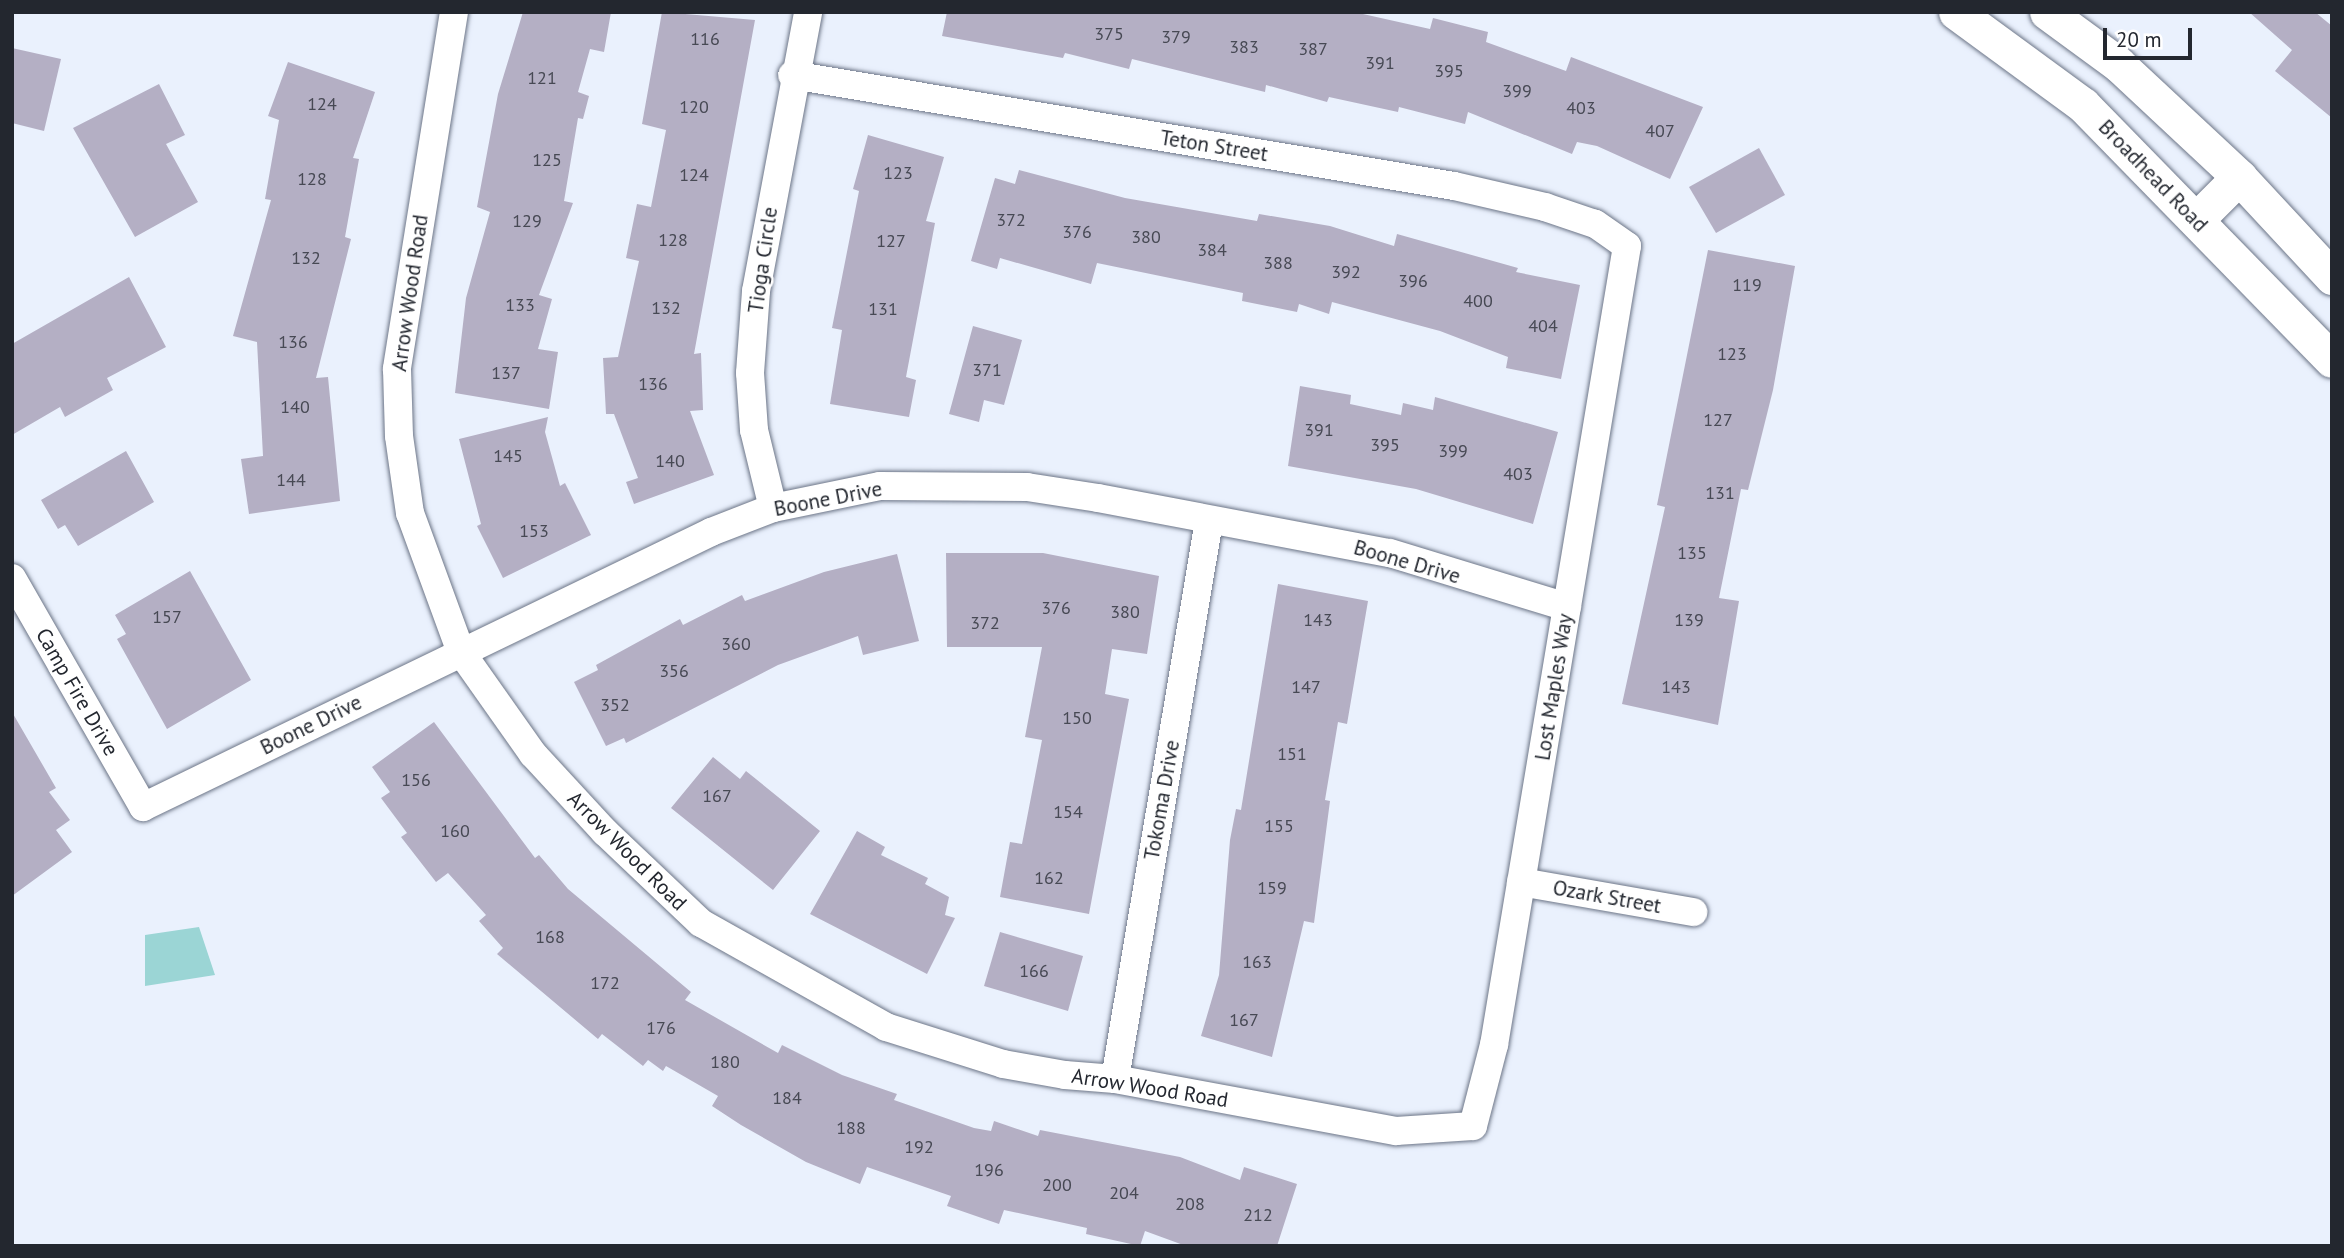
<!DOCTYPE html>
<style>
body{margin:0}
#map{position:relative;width:2344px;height:1258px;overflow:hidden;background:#eaf1fd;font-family:"PT Sans",sans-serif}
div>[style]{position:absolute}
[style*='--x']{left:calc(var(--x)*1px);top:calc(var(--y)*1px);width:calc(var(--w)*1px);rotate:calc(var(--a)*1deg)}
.water>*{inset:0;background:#9bd5d5}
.building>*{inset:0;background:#b4afc4}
.roads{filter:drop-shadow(0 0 2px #6c7587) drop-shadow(0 0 2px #6c7587)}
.minor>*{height:28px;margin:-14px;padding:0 14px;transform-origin:14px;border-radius:14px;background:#fff}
.tertiary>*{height:35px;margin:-17.5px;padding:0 17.5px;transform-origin:17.5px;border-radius:17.5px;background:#fff}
span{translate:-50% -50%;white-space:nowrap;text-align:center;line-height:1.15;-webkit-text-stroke:5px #fff;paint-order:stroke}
.number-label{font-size:18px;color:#474954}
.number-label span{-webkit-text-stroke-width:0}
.street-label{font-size:21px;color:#23272f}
.frame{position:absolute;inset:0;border:14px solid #23272f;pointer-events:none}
.scale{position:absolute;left:2103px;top:28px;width:89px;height:32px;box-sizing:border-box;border:4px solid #23272f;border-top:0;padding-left:9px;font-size:21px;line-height:24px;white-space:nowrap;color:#23272f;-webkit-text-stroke:5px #fff;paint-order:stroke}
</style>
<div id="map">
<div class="water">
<i style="clip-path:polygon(199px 927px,215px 975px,145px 986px,145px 935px)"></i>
</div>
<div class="building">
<i style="clip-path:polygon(523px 12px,611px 12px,604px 52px,590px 49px,578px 92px,589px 96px,583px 119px,578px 118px,564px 201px,573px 203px,539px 295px,552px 299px,538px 349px,558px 352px,549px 409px,455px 393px,466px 298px,490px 212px,477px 207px,498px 94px)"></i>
<i style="clip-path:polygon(662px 12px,755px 20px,694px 354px,701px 353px,703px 410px,690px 411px,714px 475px,634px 504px,626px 482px,638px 478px,614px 414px,606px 414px,603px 358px,618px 357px,639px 261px,626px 258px,637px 204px,651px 207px,666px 130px,642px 124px)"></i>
<i style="clip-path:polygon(947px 12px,1354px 12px,1430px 29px,1433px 18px,1488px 32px,1486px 42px,1566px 71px,1571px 57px,1703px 107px,1670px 179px,1597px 146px,1577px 142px,1572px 154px,1468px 112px,1465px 124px,1399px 107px,1398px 112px,1329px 97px,1327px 102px,1266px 85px,1265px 92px,1132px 59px,1129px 69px,1065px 53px,1063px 58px,942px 36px)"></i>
<i style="clip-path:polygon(2249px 12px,2315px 12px,2332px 26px,2332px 118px,2275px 71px,2292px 50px)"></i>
<i style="clip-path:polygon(12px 48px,61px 59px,44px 131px,12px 123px)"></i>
<i style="clip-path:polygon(288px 62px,375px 92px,353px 158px,359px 159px,345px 237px,351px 239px,316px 378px,328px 377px,340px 501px,249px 514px,241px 459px,263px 456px,257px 342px,233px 336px,271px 200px,265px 199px,279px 120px,268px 116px)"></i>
<i style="clip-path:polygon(159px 84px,185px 135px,166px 144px,198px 202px,135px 237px,73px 128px)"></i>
<i style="clip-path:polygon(868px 135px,944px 157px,926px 221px,935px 223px,906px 377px,916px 380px,909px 417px,830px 404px,842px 330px,832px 328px,859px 191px,853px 189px)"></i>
<i style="clip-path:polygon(1759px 148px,1785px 195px,1716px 233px,1689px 187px)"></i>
<i style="clip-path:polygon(1019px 170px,1125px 198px,1257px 221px,1259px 214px,1330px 226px,1394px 246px,1397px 234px,1518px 268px,1516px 272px,1580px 285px,1561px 379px,1506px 368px,1508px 357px,1440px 331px,1332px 302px,1329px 314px,1299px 304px,1297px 312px,1242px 301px,1243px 293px,1097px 263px,1091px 284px,1000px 258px,997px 269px,971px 261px,995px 178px,1015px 184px)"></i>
<i style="clip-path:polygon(1708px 250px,1795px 266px,1773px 390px,1748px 490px,1741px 489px,1719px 598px,1739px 601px,1718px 725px,1622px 704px,1665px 507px,1657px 505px)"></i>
<i style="clip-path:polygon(129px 277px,166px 347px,107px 378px,113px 390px,65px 417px,60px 407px,12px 435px,12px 344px)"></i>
<i style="clip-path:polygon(973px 326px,1022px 340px,1004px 405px,984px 400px,979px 422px,949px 414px)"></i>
<i style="clip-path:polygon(1300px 386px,1351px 395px,1350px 404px,1401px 415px,1403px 403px,1433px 410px,1435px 397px,1558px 432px,1533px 524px,1416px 489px,1288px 466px)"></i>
<i style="clip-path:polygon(548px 417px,545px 432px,560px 486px,565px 483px,591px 535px,503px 578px,477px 526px,481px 524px,459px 439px)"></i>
<i style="clip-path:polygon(126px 451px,154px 502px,78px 546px,65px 525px,58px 529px,41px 500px)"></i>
<i style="clip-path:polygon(946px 553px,1043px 553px,1159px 576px,1147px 654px,1112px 649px,1105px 694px,1129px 699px,1089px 914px,1000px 897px,1010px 842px,1022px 844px,1042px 740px,1025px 737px,1042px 647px,947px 647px)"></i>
<i style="clip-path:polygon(897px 554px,919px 641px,863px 655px,858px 636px,778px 665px,626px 743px,624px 738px,606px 746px,574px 682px,598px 670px,596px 665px,680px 619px,683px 625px,742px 595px,745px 601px,824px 572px)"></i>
<i style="clip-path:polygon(190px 571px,251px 680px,167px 729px,117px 639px,126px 634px,115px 615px)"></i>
<i style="clip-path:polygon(1278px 584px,1368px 601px,1347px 724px,1338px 722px,1325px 800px,1330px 801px,1314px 923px,1304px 921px,1272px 1057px,1201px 1036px,1219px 975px,1230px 840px,1236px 809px,1241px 810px)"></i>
<i style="clip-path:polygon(12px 712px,56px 788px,49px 792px,70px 820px,56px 830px,72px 852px,12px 896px)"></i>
<i style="clip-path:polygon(434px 722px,535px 858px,539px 855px,568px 889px,691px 992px,685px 1000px,778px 1053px,782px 1045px,842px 1075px,897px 1094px,894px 1100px,974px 1128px,991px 1131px,994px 1121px,1038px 1136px,1040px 1130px,1180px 1157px,1240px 1180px,1244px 1167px,1297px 1184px,1277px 1246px,1186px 1246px,1145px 1231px,1140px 1246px,1086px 1234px,1087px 1228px,1004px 1210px,999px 1224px,947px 1206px,951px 1196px,867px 1167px,860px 1184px,806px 1162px,741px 1125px,712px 1106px,718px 1096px,666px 1066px,663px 1071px,648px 1060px,643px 1066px,602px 1034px,598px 1039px,497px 954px,503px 948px,479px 921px,486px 915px,448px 873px,436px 882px,401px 837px,407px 833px,381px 798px,390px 792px,372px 767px)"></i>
<i style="clip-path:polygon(713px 757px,740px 779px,746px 771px,820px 831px,773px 890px,671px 808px)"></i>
<i style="clip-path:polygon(857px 831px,885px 847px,881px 855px,928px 878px,925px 884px,949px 897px,945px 915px,955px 918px,927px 974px,810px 914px)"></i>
<i style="clip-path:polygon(1000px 932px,1083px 956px,1068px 1011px,984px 986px)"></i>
</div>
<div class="roads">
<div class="minor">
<i style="--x:454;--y:12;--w:362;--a:99.1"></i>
<i style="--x:397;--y:369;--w:67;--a:88.3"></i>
<i style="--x:399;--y:436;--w:78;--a:81.9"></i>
<i style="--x:410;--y:513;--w:148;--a:69.9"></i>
<i style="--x:461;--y:652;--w:125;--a:54.8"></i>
<i style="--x:533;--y:754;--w:106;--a:47.3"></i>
<i style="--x:605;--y:832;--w:132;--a:43.5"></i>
<i style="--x:701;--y:923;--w:212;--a:29.3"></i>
<i style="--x:886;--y:1027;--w:123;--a:17.5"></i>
<i style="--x:1003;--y:1064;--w:63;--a:10.1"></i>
<i style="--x:1065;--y:1075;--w:50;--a:4.6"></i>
<i style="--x:1115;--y:1079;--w:286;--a:10.5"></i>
<i style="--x:1396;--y:1131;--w:77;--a:-3.7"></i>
<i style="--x:1473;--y:1126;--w:84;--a:-75.5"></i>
<i style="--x:1494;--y:1045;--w:810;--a:-80.55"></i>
<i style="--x:1627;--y:246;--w:39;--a:-145"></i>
<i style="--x:1595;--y:224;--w:53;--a:-161.2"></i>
<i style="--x:1545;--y:207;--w:93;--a:-167"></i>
<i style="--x:1454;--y:186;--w:671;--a:-170.48"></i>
<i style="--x:773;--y:508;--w:80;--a:-103.7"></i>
<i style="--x:754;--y:430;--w:57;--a:-94"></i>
<i style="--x:750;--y:373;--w:82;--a:-85.8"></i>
<i style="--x:756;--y:291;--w:284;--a:-79.4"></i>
<i style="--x:12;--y:578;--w:264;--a:60.2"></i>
<i style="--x:143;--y:807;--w:631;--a:-25.83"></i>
<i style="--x:711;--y:532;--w:66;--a:-21.2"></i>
<i style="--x:773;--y:508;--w:109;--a:-11.6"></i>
<i style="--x:880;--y:486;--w:147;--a:0.4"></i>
<i style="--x:1027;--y:487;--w:72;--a:8.8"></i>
<i style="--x:1098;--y:498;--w:297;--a:10.7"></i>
<i style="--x:1390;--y:553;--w:185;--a:17"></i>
<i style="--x:1521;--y:882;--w:175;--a:9.9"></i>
<i style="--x:1115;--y:1079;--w:566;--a:-80.44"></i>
</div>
<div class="tertiary">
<i style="--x:1956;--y:12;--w:157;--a:36.2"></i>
<i style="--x:2083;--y:105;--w:356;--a:45.7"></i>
<i style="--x:2047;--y:12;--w:88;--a:36.2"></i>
<i style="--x:2118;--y:64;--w:166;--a:43"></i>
<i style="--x:2239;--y:177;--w:137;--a:47.1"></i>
<i style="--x:2196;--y:220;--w:61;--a:-45"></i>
</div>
</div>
<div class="number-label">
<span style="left:1109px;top:34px">375</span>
<span style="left:1176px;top:37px">379</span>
<span style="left:705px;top:39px">116</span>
<span style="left:1244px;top:47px">383</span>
<span style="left:1313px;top:49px">387</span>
<span style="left:1380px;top:63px">391</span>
<span style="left:1449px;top:71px">395</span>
<span style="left:542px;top:78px">121</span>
<span style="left:1517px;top:91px">399</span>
<span style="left:322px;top:104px">124</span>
<span style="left:694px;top:107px">120</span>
<span style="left:1581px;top:108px">403</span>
<span style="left:1660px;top:131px">407</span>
<span style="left:547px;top:160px">125</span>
<span style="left:898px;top:173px">123</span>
<span style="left:694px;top:175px">124</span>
<span style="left:312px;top:179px">128</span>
<span style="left:1011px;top:220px">372</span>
<span style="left:527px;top:221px">129</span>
<span style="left:1077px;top:232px">376</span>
<span style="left:1146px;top:237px">380</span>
<span style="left:673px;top:240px">128</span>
<span style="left:891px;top:241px">127</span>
<span style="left:1212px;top:250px">384</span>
<span style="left:306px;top:258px">132</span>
<span style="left:1278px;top:263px">388</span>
<span style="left:1346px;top:272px">392</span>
<span style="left:1413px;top:281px">396</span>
<span style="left:1747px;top:285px">119</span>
<span style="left:1478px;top:301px">400</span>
<span style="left:520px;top:305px">133</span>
<span style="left:666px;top:308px">132</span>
<span style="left:883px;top:309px">131</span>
<span style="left:1543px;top:326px">404</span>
<span style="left:293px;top:342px">136</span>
<span style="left:1732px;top:354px">123</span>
<span style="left:987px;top:370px">371</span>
<span style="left:506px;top:373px">137</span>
<span style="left:653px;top:384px">136</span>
<span style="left:295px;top:407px">140</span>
<span style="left:1718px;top:420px">127</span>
<span style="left:1319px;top:430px">391</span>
<span style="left:1385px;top:445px">395</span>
<span style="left:1453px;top:451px">399</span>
<span style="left:508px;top:456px">145</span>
<span style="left:670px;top:461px">140</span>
<span style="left:1518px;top:474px">403</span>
<span style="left:291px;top:480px">144</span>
<span style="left:1720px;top:493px">131</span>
<span style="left:534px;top:531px">153</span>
<span style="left:1692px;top:553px">135</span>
<span style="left:1056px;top:608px">376</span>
<span style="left:1125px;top:612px">380</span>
<span style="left:167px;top:617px">157</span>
<span style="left:1318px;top:620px">143</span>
<span style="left:1689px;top:620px">139</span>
<span style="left:985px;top:623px">372</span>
<span style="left:736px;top:644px">360</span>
<span style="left:674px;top:671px">356</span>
<span style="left:1306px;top:687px">147</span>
<span style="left:1676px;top:687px">143</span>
<span style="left:615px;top:705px">352</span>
<span style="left:1077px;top:718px">150</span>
<span style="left:1292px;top:754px">151</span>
<span style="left:416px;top:780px">156</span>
<span style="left:717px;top:796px">167</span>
<span style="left:1068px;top:812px">154</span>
<span style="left:1279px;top:826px">155</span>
<span style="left:455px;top:831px">160</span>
<span style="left:1049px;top:878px">162</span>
<span style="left:1272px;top:888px">159</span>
<span style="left:550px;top:937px">168</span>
<span style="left:1257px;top:962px">163</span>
<span style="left:1034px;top:971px">166</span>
<span style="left:605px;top:983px">172</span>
<span style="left:1244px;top:1020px">167</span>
<span style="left:661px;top:1028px">176</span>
<span style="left:725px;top:1062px">180</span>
<span style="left:787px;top:1098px">184</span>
<span style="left:851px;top:1128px">188</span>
<span style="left:919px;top:1147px">192</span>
<span style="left:989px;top:1170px">196</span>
<span style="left:1057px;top:1185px">200</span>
<span style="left:1124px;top:1193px">204</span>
<span style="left:1190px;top:1204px">208</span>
<span style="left:1258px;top:1215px">212</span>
</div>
<div class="street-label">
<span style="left:1214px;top:146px;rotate:9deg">Teton Street</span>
<span style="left:2153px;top:176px;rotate:46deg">Broadhead Road</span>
<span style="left:763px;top:260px;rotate:-82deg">Tioga Circle</span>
<span style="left:410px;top:293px;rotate:-82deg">Arrow Wood Road</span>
<span style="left:828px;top:499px;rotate:-11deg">Boone Drive</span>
<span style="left:1407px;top:562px;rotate:16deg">Boone Drive</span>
<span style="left:1554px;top:687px;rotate:-81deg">Lost Maples Way</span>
<span style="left:77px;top:692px;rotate:60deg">Camp Fire Drive</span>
<span style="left:311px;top:725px;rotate:-26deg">Boone Drive</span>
<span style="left:1162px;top:800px;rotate:-80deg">Tokoma Drive</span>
<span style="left:627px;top:851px;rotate:45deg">Arrow Wood Road</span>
<span style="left:1607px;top:897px;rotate:10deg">Ozark Street</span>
<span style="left:1150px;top:1088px;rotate:9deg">Arrow Wood Road</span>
</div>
<div class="frame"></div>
<div class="scale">20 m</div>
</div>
